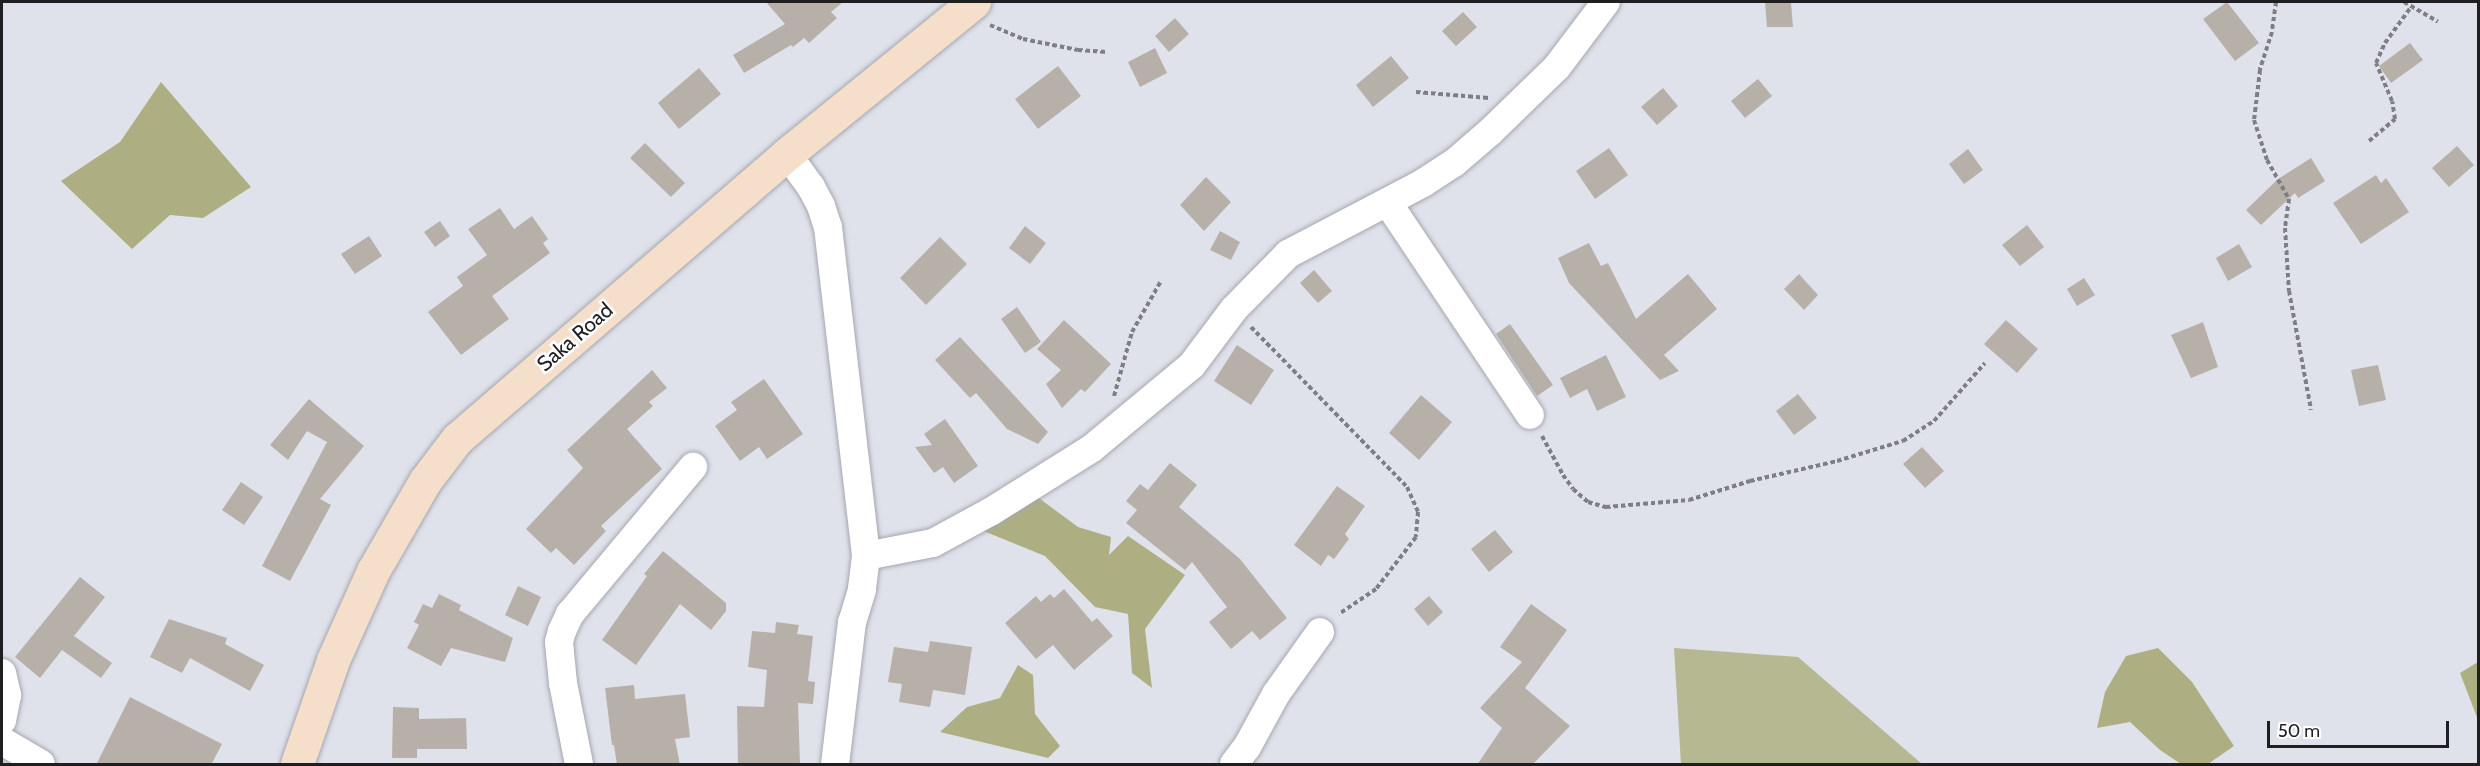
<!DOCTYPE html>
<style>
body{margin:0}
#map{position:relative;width:2480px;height:766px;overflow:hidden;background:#e0e2eb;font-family:Cabin,sans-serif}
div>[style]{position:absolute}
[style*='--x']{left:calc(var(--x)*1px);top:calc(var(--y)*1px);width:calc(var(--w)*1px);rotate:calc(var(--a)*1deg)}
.green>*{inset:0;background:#b6b891}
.forest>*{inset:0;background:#adaf83}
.building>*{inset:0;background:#b6b0a9}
.path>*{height:4px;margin-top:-2px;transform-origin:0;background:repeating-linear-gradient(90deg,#7e7f85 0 4.5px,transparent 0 7.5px)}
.roads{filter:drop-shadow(0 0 2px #a5a7af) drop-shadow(0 0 2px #a5a7af)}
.street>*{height:28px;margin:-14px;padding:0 14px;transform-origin:14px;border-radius:14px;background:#fff}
.secondary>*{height:33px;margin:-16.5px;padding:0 16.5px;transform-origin:16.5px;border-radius:16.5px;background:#f5dfcb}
span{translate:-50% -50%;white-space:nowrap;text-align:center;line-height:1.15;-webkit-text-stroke:5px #fff;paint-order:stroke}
.street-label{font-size:21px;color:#1f1f22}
.frame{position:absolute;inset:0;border:3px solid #1f1f22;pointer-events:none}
.scale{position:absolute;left:2267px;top:721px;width:182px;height:27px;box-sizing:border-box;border:3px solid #1f1f22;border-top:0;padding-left:8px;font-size:18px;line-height:21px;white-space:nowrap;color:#1f1f22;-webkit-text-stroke:4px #fff;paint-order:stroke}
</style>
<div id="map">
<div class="green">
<i style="clip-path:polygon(1674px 648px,1798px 657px,1922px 764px,1681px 764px)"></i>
</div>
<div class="forest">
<i style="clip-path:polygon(161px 82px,251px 187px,203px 218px,170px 215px,132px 249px,61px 181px,120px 142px)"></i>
<i style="clip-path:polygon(1032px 493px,1078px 527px,1111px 537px,1109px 555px,1128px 536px,1185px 575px,1145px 629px,1152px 688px,1132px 673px,1128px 614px,1095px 607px,1045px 556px,971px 526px)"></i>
<i style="clip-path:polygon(2158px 648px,2192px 682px,2234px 746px,2208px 764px,2181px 764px,2160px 750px,2130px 722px,2097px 728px,2105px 692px,2126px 656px)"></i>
<i style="clip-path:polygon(2478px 662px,2478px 720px,2460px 673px)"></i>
<i style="clip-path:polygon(1018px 665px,1033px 675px,1035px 714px,1060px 746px,1048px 758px,940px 732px,967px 707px,1000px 698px)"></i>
</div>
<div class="building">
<i style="clip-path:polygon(766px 2px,843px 2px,831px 12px,837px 18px,809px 43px,804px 38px,793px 47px,791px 45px,744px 73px,733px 55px,785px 24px)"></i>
<i style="clip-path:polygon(1765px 2px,1791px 2px,1793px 27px,1767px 27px)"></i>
<i style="clip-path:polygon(2227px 2px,2259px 43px,2235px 61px,2203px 19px)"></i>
<i style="clip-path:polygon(1463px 12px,1477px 27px,1456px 46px,1442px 31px)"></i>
<i style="clip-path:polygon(1175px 18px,1189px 34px,1169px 52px,1155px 36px)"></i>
<i style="clip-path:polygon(2410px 43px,2423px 60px,2391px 83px,2379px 66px)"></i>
<i style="clip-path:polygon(1155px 48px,1167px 73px,1140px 87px,1128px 62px)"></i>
<i style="clip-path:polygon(1391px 56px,1409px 78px,1373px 107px,1356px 85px)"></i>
<i style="clip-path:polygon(1058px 66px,1081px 96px,1038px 129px,1015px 99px)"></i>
<i style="clip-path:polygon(699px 68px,721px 94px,679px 129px,658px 103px)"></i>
<i style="clip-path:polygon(1758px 79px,1772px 96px,1745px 118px,1731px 101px)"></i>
<i style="clip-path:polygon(1663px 88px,1678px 106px,1657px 125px,1641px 107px)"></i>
<i style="clip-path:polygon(645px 143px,685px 183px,671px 197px,630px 158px)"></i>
<i style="clip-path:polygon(2457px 146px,2474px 165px,2449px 187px,2432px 168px)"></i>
<i style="clip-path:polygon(1609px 148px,1628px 175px,1595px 199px,1576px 171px)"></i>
<i style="clip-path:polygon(1968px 149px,1983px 170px,1964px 184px,1949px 164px)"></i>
<i style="clip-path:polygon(2311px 158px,2325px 181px,2298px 198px,2295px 193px,2261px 225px,2246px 210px,2278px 179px)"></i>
<i style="clip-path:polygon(2376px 175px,2381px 183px,2386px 178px,2409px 212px,2361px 244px,2333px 203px)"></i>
<i style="clip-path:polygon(1206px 177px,1231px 202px,1204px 231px,1180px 205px)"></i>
<i style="clip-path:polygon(500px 208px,514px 229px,532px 216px,548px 239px,543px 243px,550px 253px,492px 296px,509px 319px,461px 355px,428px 312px,463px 286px,457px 277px,487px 255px,468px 229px)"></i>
<i style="clip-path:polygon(440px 221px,450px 236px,435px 247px,424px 232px)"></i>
<i style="clip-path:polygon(2027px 225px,2044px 247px,2020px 266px,2002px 245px)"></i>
<i style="clip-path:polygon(1025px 226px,1046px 243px,1030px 264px,1009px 248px)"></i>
<i style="clip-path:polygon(1220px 231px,1240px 242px,1231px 260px,1210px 250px)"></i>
<i style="clip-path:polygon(369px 236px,382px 256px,355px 274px,341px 254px)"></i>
<i style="clip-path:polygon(940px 237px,967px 264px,926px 305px,900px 278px)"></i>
<i style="clip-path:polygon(1589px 243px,1601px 266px,1608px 263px,1636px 319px,1688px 274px,1717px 309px,1664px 355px,1679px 371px,1660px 380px,1569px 283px,1558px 258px)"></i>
<i style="clip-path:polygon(2239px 244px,2252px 267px,2228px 281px,2216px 258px)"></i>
<i style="clip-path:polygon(1314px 270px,1332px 291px,1318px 303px,1300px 283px)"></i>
<i style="clip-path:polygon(1799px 274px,1818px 295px,1804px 310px,1784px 289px)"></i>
<i style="clip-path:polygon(2084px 278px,2095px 295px,2077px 306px,2067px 289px)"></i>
<i style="clip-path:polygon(1017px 307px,1041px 342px,1025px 353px,1001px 319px)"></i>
<i style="clip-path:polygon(1064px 320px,1111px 364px,1085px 392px,1081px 389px,1062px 408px,1046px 384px,1061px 370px,1037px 349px)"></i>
<i style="clip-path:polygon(2006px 320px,2038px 349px,2017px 373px,1984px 344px)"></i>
<i style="clip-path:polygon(2203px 322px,2218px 367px,2191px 378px,2171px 335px)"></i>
<i style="clip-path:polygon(1510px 324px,1553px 385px,1537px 396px,1496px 334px)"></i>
<i style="clip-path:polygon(960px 337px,1048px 432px,1038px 444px,1007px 429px,976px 393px,970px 398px,935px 360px)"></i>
<i style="clip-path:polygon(1237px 345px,1274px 370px,1251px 405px,1214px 381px)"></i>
<i style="clip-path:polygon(1606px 355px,1626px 397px,1597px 411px,1587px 389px,1570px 398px,1560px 378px)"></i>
<i style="clip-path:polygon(2378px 365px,2386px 400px,2359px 406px,2351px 370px)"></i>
<i style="clip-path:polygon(652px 370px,667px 388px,649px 402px,653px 406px,627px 429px,662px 469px,601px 526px,606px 531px,574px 565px,556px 548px,551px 553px,526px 529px,583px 468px,567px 450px)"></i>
<i style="clip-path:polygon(764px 379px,803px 434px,767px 459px,759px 447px,740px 461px,715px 426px,737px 410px,731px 402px)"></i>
<i style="clip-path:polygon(1798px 394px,1817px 418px,1794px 435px,1776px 411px)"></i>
<i style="clip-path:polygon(1421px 395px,1452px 422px,1419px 460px,1389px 433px)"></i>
<i style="clip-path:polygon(309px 399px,364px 446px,320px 499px,331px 505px,290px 581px,262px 566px,327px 442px,307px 431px,288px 460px,270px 445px)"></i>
<i style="clip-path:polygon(945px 419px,978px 466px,954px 483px,943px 467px,934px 473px,915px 447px,932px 445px,924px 434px)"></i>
<i style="clip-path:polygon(1922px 447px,1944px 471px,1925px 488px,1903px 464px)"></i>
<i style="clip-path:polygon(1170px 463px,1197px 485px,1179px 507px,1240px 559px,1287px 618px,1260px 640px,1252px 631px,1231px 649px,1209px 622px,1227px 607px,1192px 562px,1185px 570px,1126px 523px,1137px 510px,1126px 501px,1140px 484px,1148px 490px)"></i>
<i style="clip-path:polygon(241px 482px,263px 497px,244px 525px,222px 510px)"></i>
<i style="clip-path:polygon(1337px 486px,1365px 506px,1345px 534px,1349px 539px,1334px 559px,1328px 555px,1321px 566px,1294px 545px)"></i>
<i style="clip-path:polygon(1495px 530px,1513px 552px,1489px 572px,1471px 549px)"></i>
<i style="clip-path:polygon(663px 551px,726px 603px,726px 611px,711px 630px,680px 604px,636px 665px,602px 640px,647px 576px,644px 574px)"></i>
<i style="clip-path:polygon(80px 577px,105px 597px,74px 636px,112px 663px,101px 678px,62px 650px,40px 678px,15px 657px)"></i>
<i style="clip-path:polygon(518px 586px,541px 597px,528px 626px,505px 615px)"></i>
<i style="clip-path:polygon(1064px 589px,1092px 622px,1097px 618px,1113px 636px,1074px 670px,1053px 645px,1036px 659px,1005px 623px,1036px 596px,1041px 602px,1050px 594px,1054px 598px)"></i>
<i style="clip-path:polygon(439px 594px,461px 605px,459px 610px,513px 638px,505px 662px,451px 648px,441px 666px,407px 648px,419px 625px,414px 622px,423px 604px,432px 608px)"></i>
<i style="clip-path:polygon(1429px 596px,1443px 612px,1428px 626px,1414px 609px)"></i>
<i style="clip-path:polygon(1531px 604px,1567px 630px,1525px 688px,1570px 726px,1532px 765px,1477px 765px,1502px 728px,1480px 708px,1522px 662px,1500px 647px)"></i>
<i style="clip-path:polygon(169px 619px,227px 638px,225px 644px,264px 665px,250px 691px,190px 658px,182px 673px,150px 657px)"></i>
<i style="clip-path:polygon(776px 622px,799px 625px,797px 634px,813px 636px,808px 681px,815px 682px,813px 704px,798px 703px,800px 764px,738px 765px,737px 706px,764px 707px,767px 670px,748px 667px,752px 631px,775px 633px)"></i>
<i style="clip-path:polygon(930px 641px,972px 647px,965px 695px,933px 690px,930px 707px,899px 702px,902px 684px,888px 682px,894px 647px,928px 652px)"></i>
<i style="clip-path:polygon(634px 685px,635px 699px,685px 694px,690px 737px,675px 739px,680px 765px,617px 765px,614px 745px,612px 745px,605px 688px)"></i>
<i style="clip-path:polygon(130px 697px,222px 744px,211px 765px,96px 765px)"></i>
<i style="clip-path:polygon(393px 707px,419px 708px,419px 719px,466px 718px,467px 749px,417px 749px,417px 758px,392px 758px)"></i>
</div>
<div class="path">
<i style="--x:2276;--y:2;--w:30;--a:98"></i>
<i style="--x:2272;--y:32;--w:40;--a:108"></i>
<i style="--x:2260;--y:70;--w:50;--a:96.8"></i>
<i style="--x:2254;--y:120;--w:42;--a:72"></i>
<i style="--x:2267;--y:160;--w:45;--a:60.6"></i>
<i style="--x:2289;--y:199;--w:29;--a:98"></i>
<i style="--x:2285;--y:228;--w:63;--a:86.4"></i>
<i style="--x:2289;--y:291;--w:121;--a:79.5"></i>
<i style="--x:2404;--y:2;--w:39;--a:30"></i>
<i style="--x:990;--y:25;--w:36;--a:23"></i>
<i style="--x:1023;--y:39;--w:56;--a:11.3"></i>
<i style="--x:1078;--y:50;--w:29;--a:4"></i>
<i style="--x:1416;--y:92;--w:73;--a:4.7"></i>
<i style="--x:2369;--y:141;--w:34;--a:-40"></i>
<i style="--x:2395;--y:119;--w:18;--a:-99"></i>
<i style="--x:2392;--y:101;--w:41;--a:-112.8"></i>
<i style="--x:2376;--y:63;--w:22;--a:-66"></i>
<i style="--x:2385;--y:43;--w:44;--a:-54.2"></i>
<i style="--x:1251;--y:327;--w:223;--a:45.7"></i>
<i style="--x:1407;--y:487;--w:27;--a:66"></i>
<i style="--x:1418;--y:512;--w:25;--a:95"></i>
<i style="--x:1416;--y:537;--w:66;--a:127.6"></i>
<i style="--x:1376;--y:589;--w:45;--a:146"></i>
<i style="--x:1114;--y:396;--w:66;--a:-74.3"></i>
<i style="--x:1132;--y:332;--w:59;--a:-60.4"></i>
<i style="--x:1542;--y:436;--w:44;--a:61.7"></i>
<i style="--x:1563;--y:475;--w:17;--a:54"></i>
<i style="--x:1573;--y:489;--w:20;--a:41"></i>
<i style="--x:1588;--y:502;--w:19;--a:16"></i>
<i style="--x:1606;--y:507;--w:83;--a:-4.8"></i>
<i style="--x:1689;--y:500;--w:64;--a:-17.3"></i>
<i style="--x:1750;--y:481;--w:89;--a:-12.9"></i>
<i style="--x:1837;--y:461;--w:69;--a:-16.9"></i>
<i style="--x:1903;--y:441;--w:37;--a:-33"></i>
<i style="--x:1934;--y:421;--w:77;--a:-48.7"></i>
</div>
<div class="roads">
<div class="street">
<i style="--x:787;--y:154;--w:41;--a:54"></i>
<i style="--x:811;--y:187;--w:21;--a:62"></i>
<i style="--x:821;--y:206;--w:22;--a:72"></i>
<i style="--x:828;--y:227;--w:331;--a:83.4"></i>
<i style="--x:866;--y:556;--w:34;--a:97"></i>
<i style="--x:862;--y:590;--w:34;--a:107"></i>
<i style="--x:852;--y:622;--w:143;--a:96.8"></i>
<i style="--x:1388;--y:203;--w:255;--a:56.2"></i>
<i style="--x:866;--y:556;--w:68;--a:-11"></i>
<i style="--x:933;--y:543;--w:67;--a:-28.5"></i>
<i style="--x:992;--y:511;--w:117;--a:-32.1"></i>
<i style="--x:1091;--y:449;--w:131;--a:-39.7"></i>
<i style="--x:1192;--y:365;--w:70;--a:-53.1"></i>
<i style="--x:1234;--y:309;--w:77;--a:-45.5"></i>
<i style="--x:1288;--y:254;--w:153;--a:-27.7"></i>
<i style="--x:1423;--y:183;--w:37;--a:-33"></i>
<i style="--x:1454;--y:163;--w:48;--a:-40.7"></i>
<i style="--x:1490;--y:132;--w:93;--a:-44.1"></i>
<i style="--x:1557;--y:67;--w:81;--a:-53"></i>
<i style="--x:2;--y:673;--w:23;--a:77"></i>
<i style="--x:7;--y:695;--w:26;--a:101"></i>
<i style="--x:2;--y:741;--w:45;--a:30.5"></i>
<i style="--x:579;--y:764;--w:83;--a:-101.2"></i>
<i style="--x:563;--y:683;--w:41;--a:-95.6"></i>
<i style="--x:559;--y:642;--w:11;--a:-75"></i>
<i style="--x:562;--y:631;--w:19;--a:-65"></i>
<i style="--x:570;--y:614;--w:192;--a:-50.1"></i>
<i style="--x:1234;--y:764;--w:21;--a:-53"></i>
<i style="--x:1247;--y:747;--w:60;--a:-61.3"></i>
<i style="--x:1276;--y:694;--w:76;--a:-54.6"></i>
</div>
<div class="secondary">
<i style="--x:297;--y:764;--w:110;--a:-70.9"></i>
<i style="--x:333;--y:660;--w:98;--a:-65.8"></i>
<i style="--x:373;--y:571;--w:104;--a:-60"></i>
<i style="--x:425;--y:481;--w:53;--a:-52.7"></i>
<i style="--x:457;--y:439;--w:436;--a:-40.8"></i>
<i style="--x:787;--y:154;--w:241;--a:-39.1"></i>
</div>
</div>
<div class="street-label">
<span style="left:575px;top:337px;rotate:-41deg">Saka Road</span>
</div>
<div class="frame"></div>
<div class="scale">50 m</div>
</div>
